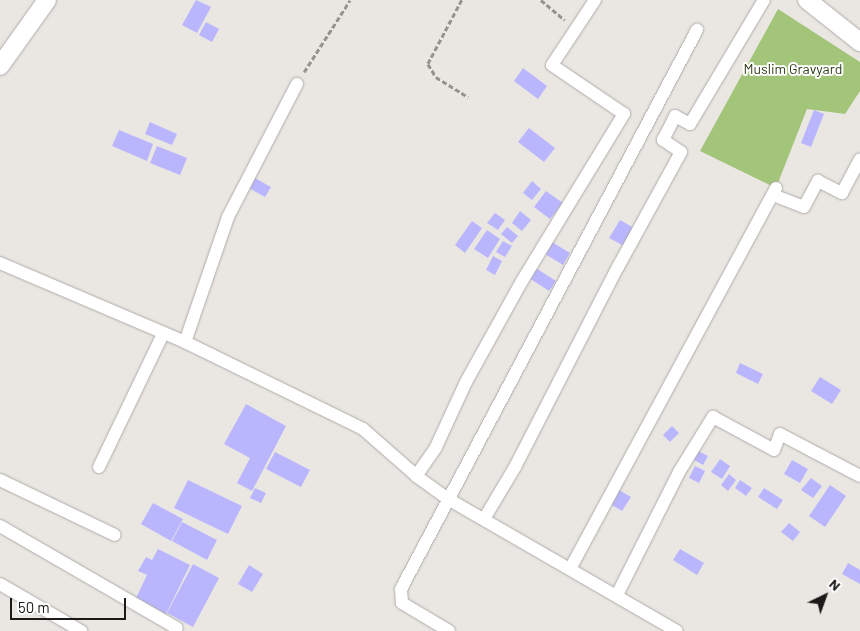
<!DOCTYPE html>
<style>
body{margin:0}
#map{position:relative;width:860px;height:631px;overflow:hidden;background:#eae7e3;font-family:Barlow,sans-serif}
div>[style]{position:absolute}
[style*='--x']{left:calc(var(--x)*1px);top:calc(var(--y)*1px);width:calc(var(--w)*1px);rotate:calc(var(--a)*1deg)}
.green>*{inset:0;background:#a3c57a}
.building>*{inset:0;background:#bab6fe}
.path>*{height:2.5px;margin-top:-1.25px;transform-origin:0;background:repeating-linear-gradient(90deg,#959390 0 5px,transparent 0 7.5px)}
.roads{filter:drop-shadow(0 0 1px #aeaba8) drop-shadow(0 0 1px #aeaba8)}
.minor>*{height:12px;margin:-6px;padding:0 6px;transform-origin:6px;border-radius:6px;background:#fff}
.secondary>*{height:18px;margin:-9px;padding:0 9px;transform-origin:9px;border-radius:9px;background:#fff}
span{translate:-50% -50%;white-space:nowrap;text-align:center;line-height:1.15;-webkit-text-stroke:4px #fff;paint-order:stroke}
.park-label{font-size:14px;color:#2f3f1a}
.north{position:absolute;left:800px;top:571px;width:50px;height:50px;-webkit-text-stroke:4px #fff;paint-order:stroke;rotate:42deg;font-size:14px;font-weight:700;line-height:20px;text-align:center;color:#1b1a18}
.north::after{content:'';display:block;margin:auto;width:18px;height:22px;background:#1b1a18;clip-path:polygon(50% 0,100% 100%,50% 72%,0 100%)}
.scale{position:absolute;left:10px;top:598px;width:116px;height:22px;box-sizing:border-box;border:2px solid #1b1a18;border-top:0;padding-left:6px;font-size:15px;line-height:18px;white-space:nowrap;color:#1b1a18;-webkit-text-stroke:4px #fff;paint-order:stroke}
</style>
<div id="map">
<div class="green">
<i style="clip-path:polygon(778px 9px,860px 62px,860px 91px,845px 114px,807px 109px,776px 188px,700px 151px)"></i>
</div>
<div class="building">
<i style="clip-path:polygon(196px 0,211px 7px,197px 33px,182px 25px)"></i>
<i style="clip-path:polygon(206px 22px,219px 29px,212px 42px,199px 35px)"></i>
<i style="clip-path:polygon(523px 68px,547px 86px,538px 99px,514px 81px)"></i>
<i style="clip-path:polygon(814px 110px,824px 114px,811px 147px,801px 143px)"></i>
<i style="clip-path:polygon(150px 122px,177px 134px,172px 145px,145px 134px)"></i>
<i style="clip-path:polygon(529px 128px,555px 148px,544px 162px,518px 142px)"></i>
<i style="clip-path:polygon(119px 130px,153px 144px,147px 161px,112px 146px)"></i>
<i style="clip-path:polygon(157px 146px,187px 158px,180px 175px,150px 163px)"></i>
<i style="clip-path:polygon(253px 177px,271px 187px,265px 197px,247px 187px)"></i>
<i style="clip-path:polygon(532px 181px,541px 189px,532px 200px,523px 193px)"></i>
<i style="clip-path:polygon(546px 191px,563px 203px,550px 219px,534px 207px)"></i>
<i style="clip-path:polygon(520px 211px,531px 220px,522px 231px,512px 223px)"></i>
<i style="clip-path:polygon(495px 213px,505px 220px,498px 230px,487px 223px)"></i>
<i style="clip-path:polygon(620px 220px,634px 228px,624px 246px,609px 238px)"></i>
<i style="clip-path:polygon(472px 221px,482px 228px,465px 253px,455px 245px)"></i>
<i style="clip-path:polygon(507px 227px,518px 236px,512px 243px,501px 234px)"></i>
<i style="clip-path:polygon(487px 230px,500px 239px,488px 258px,474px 249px)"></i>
<i style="clip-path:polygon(503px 241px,512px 246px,505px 257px,496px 252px)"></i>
<i style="clip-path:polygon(552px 242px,570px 253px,563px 265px,545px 254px)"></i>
<i style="clip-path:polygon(493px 256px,502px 261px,495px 275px,486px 270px)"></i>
<i style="clip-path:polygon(536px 268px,556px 281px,549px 291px,529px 278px)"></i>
<i style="clip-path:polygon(740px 363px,763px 374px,758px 384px,736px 373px)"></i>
<i style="clip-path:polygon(820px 377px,841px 390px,832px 404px,811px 391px)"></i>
<i style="clip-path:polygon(246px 404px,286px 426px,252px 491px,237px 483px,250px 458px,224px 444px)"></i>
<i style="clip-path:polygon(672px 426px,679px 433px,670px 442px,663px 435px)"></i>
<i style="clip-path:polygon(696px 450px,708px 456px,703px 465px,691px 458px)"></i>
<i style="clip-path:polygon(275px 452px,310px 470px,301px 487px,266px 469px)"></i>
<i style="clip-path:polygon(720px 459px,730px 466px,722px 479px,711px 472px)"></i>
<i style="clip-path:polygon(792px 460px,808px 469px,800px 483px,784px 474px)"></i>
<i style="clip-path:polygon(695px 466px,705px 471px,699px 483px,689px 478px)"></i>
<i style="clip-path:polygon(729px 474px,736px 480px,728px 491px,721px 485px)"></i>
<i style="clip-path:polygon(811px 478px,822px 486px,813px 498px,801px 490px)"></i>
<i style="clip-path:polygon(188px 480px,242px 506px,228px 534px,174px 508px)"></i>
<i style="clip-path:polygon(740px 480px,752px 488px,746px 496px,735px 488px)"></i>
<i style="clip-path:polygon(830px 485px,846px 496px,825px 527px,809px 516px)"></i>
<i style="clip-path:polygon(255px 488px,266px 493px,261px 503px,250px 498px)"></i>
<i style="clip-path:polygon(764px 488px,783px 500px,777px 509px,758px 497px)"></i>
<i style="clip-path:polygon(619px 490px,631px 497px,622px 511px,610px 504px)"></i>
<i style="clip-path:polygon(153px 503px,183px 519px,171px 541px,141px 524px)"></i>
<i style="clip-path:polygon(182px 522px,217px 540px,207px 560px,172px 541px)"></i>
<i style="clip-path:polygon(789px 523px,800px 532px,793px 541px,781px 532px)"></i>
<i style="clip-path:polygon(158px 549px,190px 565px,166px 614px,136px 598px,147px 575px,138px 571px,146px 557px,152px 560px)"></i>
<i style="clip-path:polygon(680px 549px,704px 563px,697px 575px,673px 560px)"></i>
<i style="clip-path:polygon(848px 563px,860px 570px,860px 584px,842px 574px)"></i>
<i style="clip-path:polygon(193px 564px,219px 578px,193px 627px,167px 613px)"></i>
<i style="clip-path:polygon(249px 565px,263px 574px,252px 592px,238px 584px)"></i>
</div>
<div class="path">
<i style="--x:462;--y:0;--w:72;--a:118"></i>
<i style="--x:428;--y:64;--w:15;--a:58"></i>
<i style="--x:436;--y:77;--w:38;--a:32"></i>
<i style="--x:541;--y:0;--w:31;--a:40"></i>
<i style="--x:304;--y:72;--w:85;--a:-57.4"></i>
</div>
<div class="roads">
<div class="minor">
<i style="--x:773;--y:195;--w:33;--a:21"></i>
<i style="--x:804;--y:207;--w:30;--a:-62"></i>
<i style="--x:818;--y:181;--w:27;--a:27"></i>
<i style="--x:842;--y:193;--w:38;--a:-62"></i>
<i style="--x:0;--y:263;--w:201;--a:23.1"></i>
<i style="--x:185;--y:342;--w:198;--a:26"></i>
<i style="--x:363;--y:429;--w:74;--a:41.2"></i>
<i style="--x:419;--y:478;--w:36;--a:36"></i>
<i style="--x:448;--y:499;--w:264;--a:30"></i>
<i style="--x:185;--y:342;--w:132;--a:-71"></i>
<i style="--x:228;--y:217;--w:150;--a:-62.6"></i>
<i style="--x:99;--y:467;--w:148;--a:-64.3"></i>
<i style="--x:416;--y:476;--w:35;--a:-55"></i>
<i style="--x:436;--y:447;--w:72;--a:-65.2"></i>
<i style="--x:466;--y:382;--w:115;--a:-61"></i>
<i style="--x:522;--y:281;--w:196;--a:-58.6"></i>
<i style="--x:624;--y:114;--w:87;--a:-145.8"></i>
<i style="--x:552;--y:65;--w:78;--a:-56.5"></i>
<i style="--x:0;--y:480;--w:127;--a:25.6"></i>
<i style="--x:484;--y:519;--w:61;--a:-59.2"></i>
<i style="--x:515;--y:467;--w:225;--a:-62.8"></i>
<i style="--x:618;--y:267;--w:131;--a:-61.3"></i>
<i style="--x:681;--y:152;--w:22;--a:-146"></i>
<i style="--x:663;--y:140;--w:27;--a:-63"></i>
<i style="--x:675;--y:116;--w:17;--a:28"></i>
<i style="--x:690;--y:124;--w:144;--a:-59.2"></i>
<i style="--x:0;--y:526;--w:204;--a:30"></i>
<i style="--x:570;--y:569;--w:433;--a:-61.6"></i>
<i style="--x:0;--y:584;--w:94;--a:30.1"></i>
<i style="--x:617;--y:595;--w:138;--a:-63.2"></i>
<i style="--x:679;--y:472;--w:65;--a:-58.3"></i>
<i style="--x:713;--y:417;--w:69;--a:28.4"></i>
<i style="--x:774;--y:450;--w:17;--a:-69"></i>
<i style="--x:780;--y:434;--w:90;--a:27.7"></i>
<i style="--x:449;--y:631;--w:55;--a:-149.2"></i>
<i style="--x:402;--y:603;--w:14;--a:-94"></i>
<i style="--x:401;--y:589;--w:633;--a:-62.1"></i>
</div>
<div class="secondary">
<i style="--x:807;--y:0;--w:68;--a:38.4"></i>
<i style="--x:0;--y:66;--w:81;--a:-54.5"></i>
</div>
</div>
<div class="park-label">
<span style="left:793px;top:69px">Muslim Gravyard</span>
</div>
<div class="north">N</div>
<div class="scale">50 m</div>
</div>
